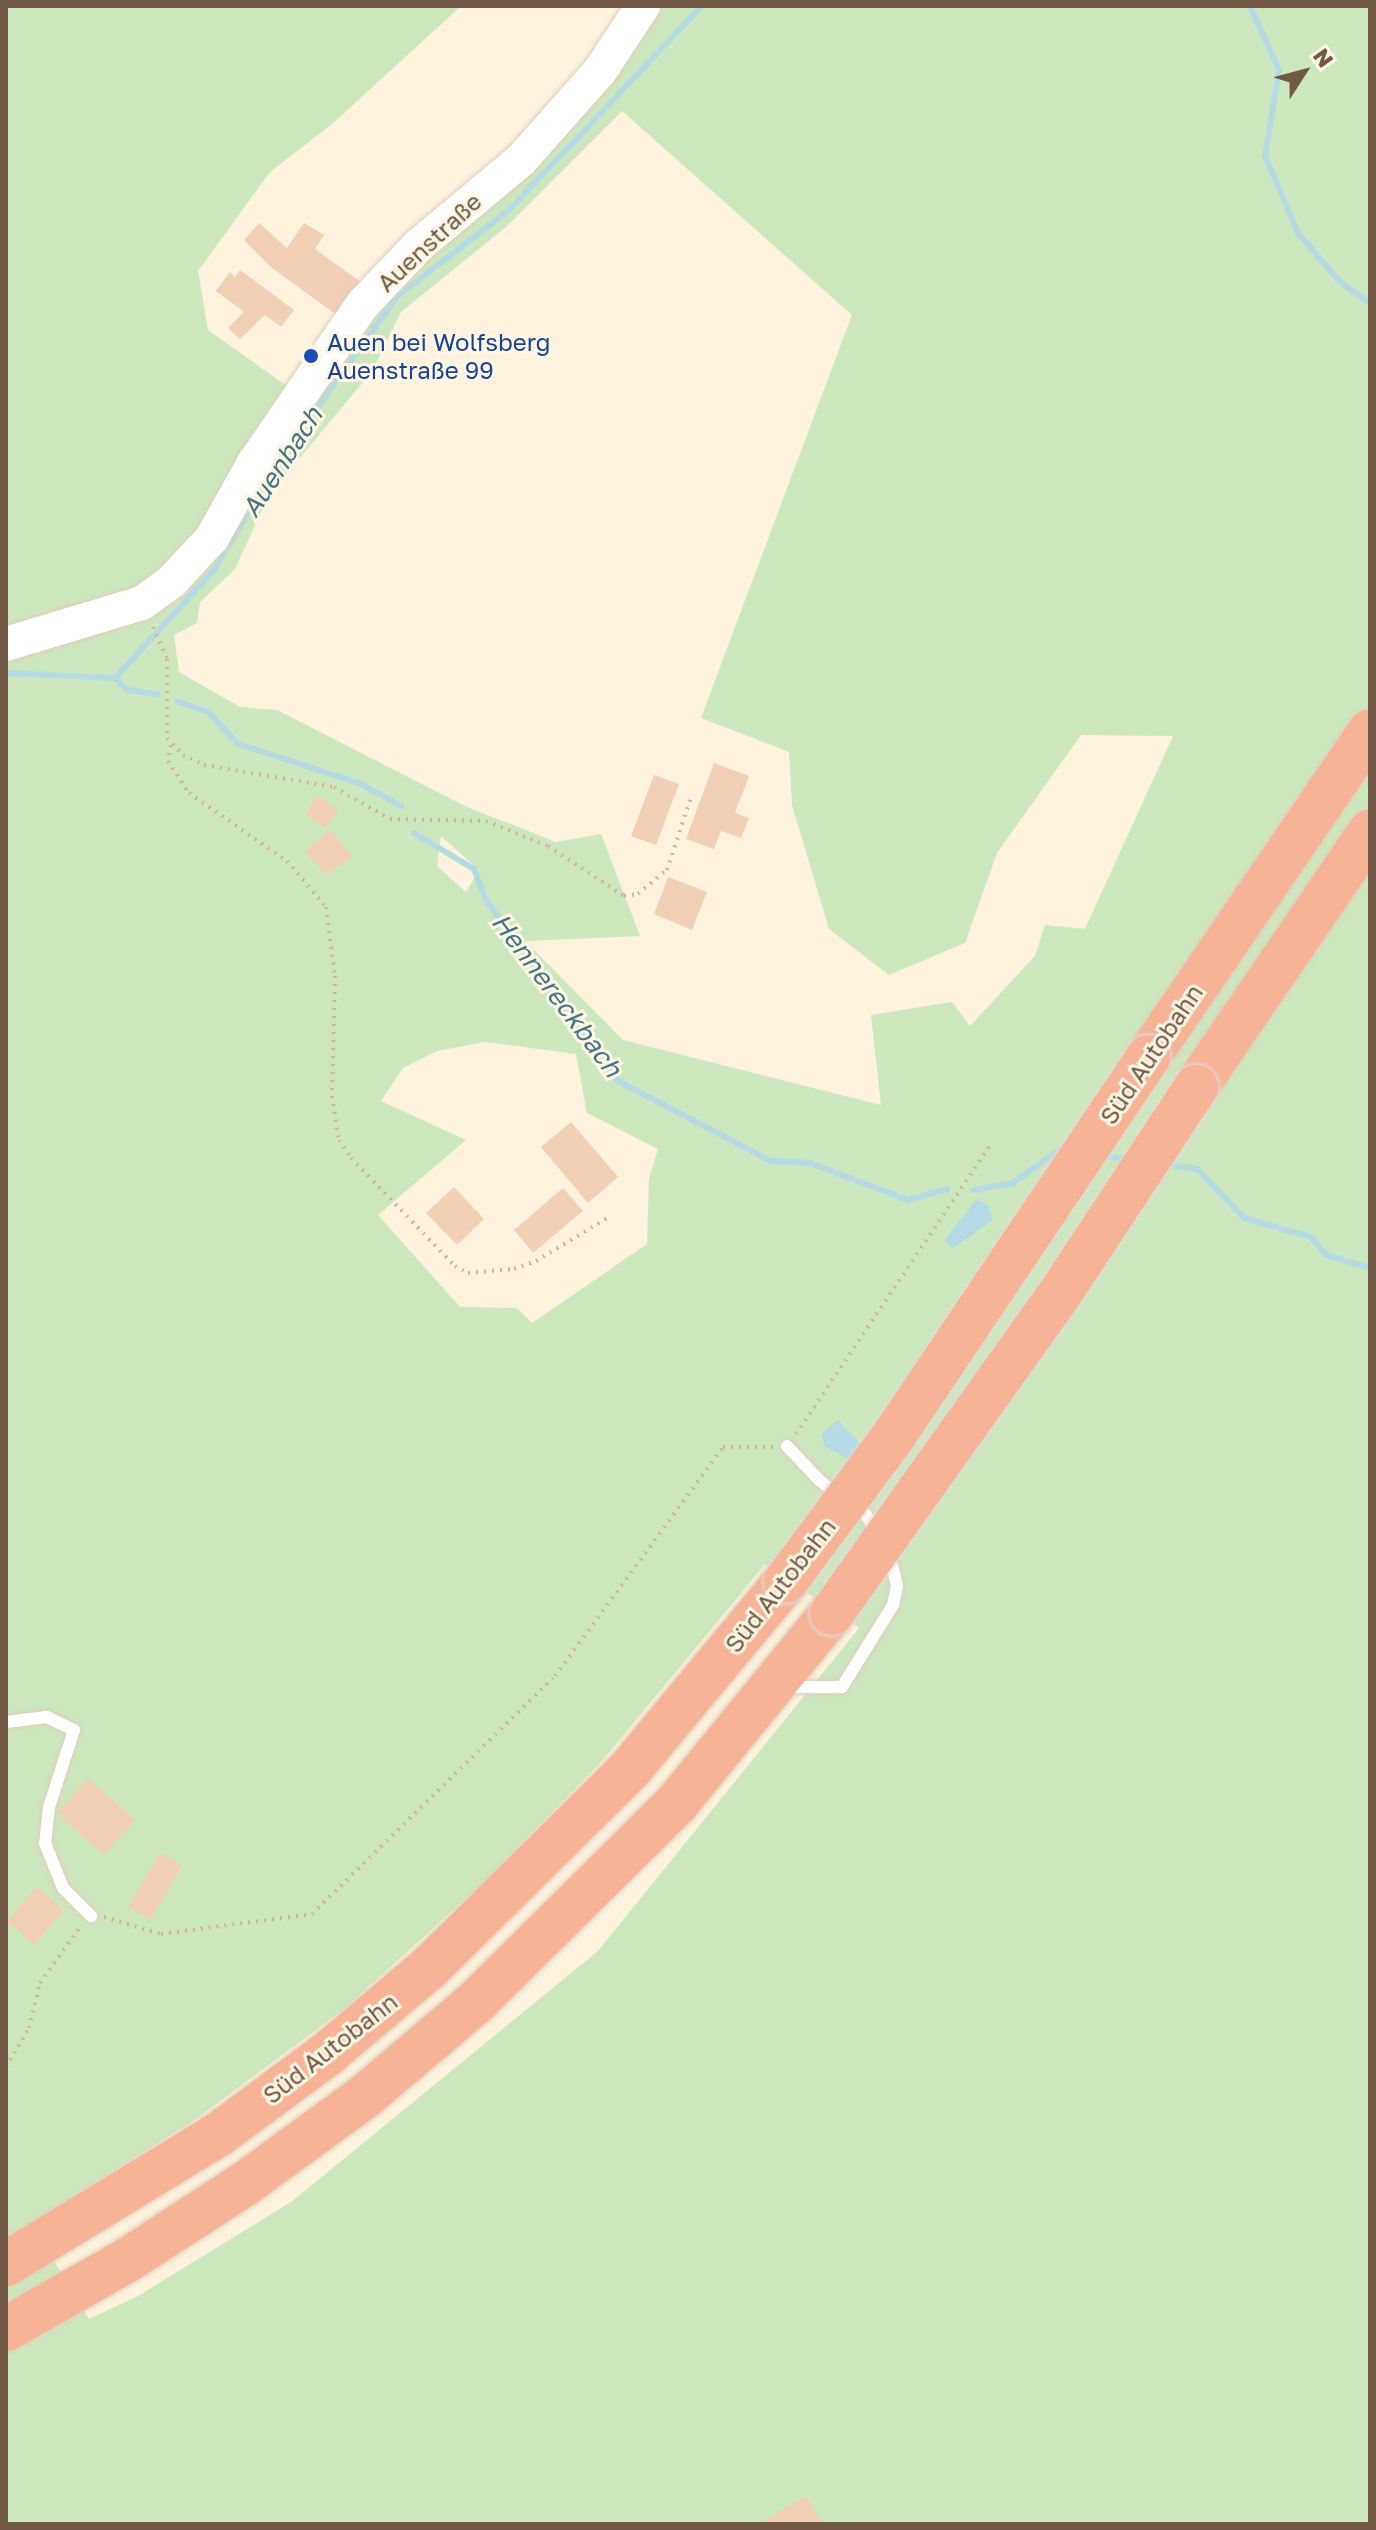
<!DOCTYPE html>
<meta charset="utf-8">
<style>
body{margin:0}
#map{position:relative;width:1376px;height:2530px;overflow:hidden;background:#fcf2de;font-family:"Golos Text",sans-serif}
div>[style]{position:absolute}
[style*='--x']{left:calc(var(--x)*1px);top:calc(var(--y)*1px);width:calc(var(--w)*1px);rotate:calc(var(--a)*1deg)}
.green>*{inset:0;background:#cde8be}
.water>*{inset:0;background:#b4dbe4}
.stream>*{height:6px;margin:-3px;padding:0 3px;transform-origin:3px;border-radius:3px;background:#b4dbe4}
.building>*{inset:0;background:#f1d0b6}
.path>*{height:4px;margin-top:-2px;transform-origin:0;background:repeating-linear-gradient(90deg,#d5b49a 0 2px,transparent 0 8px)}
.roads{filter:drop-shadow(0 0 2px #dfcebb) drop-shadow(0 0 2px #dfcebb)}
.lane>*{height:12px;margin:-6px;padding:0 6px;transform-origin:6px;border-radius:6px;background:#fff}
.secondary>*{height:34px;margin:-17px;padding:0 17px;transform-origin:17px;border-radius:17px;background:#fff}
.highway>*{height:44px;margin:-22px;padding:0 22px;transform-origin:22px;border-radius:22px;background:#f6b395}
.bridges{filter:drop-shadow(0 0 2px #e0dad7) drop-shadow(0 0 2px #e0dad7)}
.highway-bridge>*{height:44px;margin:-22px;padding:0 22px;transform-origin:22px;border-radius:22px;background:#f6b395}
.dots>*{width:22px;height:22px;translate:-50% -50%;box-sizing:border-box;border:4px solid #fff6e4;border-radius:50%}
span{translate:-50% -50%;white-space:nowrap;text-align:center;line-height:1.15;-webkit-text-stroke:6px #fff6e4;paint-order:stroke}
.street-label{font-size:24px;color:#715847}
.transit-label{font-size:24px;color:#164399}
.left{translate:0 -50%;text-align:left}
.water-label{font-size:26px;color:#417685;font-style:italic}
.frame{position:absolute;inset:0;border:8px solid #715847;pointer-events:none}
.north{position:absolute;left:1264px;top:32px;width:80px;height:80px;-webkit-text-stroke:6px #fff6e4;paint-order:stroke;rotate:54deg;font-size:22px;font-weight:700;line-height:32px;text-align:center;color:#715847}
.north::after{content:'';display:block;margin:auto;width:28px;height:36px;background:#715847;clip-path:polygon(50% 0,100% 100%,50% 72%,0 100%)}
</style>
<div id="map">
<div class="green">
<i style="clip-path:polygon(evenodd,6px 6px,461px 6px,332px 124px,270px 172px,198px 271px,208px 330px,308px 401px,379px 302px,651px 6px,1370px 6px,1370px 2524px,6px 2524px,6px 6px,622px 111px,852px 315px,701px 718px,789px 752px,792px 805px,829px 929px,889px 975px,965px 943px,997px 853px,1081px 735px,1173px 736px,1085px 929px,1045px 925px,1035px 956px,970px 1026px,952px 1002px,871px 1015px,881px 1105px,623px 1040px,525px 941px,640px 936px,601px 834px,556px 842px,467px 807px,277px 710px,240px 707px,179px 672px,174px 635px,197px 623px,200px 602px,235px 569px,269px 495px,373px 370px,401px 312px,506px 227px,622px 111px,6px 6px,441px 836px,479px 870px,466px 892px,437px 866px,441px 836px,6px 6px,485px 1042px,576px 1054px,587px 1113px,658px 1149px,649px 1179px,647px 1244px,532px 1323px,517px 1308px,460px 1307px,378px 1215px,466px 1140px,381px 1101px,403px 1068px,437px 1051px,485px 1042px,6px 6px,765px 1564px,859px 1628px,598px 1951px,291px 2202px,138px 2296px,89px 2319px,31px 2223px,193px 2121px,343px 2010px,483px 1883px,602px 1761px,765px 1564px)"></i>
</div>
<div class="water">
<i style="clip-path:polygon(977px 1199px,988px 1206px,993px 1220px,952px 1249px,944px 1240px)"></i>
<i style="clip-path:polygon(838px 1420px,863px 1446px,851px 1460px,824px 1446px,822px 1434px)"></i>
</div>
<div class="stream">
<i style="--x:1250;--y:6;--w:70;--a:65.6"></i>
<i style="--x:1279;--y:70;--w:87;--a:99.2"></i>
<i style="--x:1265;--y:156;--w:84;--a:66.8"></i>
<i style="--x:1298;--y:233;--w:65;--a:49.4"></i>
<i style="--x:1340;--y:282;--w:37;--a:35"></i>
<i style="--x:6;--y:673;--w:109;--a:2.6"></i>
<i style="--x:115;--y:678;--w:147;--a:-47.5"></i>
<i style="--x:214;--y:570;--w:133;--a:-59.2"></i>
<i style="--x:282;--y:456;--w:198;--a:-54.1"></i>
<i style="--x:398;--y:296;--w:142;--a:-37.8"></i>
<i style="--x:510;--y:209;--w:279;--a:-46.6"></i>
<i style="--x:115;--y:678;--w:18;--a:43"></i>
<i style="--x:128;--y:690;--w:30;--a:8"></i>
<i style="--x:178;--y:702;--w:32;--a:18"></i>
<i style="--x:208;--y:712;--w:44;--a:46.8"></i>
<i style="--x:238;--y:744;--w:127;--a:17.9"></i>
<i style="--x:359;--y:783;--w:48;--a:28.7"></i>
<i style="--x:414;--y:833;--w:70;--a:31"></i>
<i style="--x:474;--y:869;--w:33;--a:69"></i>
<i style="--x:486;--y:900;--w:224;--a:53.9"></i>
<i style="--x:618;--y:1081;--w:173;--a:27.6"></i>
<i style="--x:771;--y:1161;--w:39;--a:3"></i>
<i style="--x:810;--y:1163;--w:105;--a:20.7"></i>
<i style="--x:908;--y:1200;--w:41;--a:-15.8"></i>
<i style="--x:1101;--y:1156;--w:29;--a:6"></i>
<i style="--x:1165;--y:1164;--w:32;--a:9"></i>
<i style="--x:1197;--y:1169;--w:68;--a:46.2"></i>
<i style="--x:1244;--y:1218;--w:70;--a:15.8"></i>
<i style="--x:1311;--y:1237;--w:23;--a:50"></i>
<i style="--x:1326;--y:1255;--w:46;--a:16.5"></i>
<i style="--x:974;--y:1190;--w:40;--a:-10"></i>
<i style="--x:1013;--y:1183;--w:57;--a:-35.7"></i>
<i style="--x:1059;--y:1150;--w:7;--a:8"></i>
</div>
<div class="building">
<i style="clip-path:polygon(259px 223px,287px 248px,304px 223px,324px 235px,315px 249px,362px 283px,338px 316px,272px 268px,244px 240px)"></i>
<i style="clip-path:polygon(240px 270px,294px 310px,281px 327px,265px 315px,240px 339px,228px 328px,244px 312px,216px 291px,230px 272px,235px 277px)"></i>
<i style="clip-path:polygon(714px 763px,749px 776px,735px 813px,749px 818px,741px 838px,721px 831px,714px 849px,686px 839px)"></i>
<i style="clip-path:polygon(654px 775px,679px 784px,656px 845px,631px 836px)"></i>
<i style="clip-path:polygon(318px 796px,338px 810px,325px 828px,305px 814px)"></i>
<i style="clip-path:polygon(329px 830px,353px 856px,326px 874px,305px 852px)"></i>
<i style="clip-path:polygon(668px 877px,707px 892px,692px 930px,654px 914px)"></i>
<i style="clip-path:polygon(571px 1122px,618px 1177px,588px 1203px,541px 1147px)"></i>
<i style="clip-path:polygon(454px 1187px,484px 1219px,457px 1245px,426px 1213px)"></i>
<i style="clip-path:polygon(563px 1188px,583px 1211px,533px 1253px,514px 1230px)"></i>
<i style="clip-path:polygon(88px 1778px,135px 1820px,104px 1855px,57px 1813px)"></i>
<i style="clip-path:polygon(160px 1853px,182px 1865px,151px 1920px,128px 1907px)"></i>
<i style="clip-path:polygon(37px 1887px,64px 1910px,34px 1945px,7px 1921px)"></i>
<i style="clip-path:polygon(806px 2496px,823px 2524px,766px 2524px,764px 2521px)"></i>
</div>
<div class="path">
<i style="--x:153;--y:627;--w:35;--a:66"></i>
<i style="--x:167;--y:659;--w:79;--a:90"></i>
<i style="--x:167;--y:738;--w:23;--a:47"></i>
<i style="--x:183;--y:755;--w:23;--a:25"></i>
<i style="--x:204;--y:765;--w:132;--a:9.6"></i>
<i style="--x:334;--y:787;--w:64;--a:29.7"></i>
<i style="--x:390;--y:819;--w:96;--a:1.2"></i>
<i style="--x:486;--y:821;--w:67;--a:22"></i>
<i style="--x:548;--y:846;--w:91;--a:33.3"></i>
<i style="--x:624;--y:896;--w:14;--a:-8"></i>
<i style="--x:638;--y:894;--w:38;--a:-40"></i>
<i style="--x:667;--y:870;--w:74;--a:-71.8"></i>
<i style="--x:171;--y:745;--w:16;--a:101"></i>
<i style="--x:168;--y:761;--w:38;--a:57"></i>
<i style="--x:189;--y:793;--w:119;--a:34.8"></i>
<i style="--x:287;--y:861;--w:60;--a:49.7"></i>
<i style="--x:326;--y:907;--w:70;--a:82.6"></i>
<i style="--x:335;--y:976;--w:120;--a:91.4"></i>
<i style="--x:332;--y:1096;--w:45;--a:81"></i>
<i style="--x:339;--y:1140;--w:22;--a:56"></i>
<i style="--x:351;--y:1158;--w:150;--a:46.1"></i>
<i style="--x:455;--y:1266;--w:15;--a:28"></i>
<i style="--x:468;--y:1273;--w:46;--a:-5"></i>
<i style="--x:514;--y:1269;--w:23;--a:-20"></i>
<i style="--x:536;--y:1261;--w:85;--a:-31.1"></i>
<i style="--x:796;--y:1434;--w:346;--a:-56.1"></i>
<i style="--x:104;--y:1917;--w:59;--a:16.6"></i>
<i style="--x:161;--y:1934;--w:152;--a:-7.5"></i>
<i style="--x:312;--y:1914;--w:340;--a:-44.4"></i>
<i style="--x:555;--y:1676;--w:284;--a:-53.7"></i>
<i style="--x:723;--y:1447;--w:51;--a:0"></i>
<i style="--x:6;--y:2067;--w:45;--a:-59.5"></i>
<i style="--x:29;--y:2028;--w:46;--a:-76.3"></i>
<i style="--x:40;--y:1983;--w:69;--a:-54.5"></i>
</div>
<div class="roads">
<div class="lane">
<i style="--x:787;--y:1446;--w:48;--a:46.7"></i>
<i style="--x:820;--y:1481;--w:57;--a:36.5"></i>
<i style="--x:866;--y:1515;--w:24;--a:57"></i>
<i style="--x:785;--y:1687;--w:57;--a:0"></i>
<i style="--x:842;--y:1687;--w:97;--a:-58.1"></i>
<i style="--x:893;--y:1605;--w:19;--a:-78"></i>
<i style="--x:897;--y:1586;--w:37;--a:-103"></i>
<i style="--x:6;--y:1722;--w:41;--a:-7"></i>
<i style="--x:47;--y:1717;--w:30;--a:26"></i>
<i style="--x:74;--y:1730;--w:81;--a:108"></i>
<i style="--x:49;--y:1807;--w:36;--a:96"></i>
<i style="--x:45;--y:1843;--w:48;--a:68.2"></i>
<i style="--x:63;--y:1888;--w:40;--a:45"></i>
</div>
<div class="secondary">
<i style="--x:6;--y:644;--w:142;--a:-16.8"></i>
<i style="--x:142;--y:603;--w:37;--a:-36"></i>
<i style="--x:172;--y:581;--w:59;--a:-47.1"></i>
<i style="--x:212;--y:538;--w:86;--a:-60.8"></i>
<i style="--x:254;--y:463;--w:193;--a:-55.6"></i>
<i style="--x:363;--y:304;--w:81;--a:-46.5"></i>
<i style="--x:419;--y:245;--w:133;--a:-39.8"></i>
<i style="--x:521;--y:160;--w:119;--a:-48.4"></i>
<i style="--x:600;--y:71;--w:78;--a:-56.5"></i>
</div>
<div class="highway">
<i style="--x:1148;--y:1057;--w:394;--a:-55.7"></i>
<i style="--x:1196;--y:1087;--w:309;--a:-55.7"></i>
<i style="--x:6;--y:2264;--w:250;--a:-31.4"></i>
<i style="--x:219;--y:2134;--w:134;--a:-36.5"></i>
<i style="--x:327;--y:2054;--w:135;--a:-40.2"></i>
<i style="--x:430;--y:1967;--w:281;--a:-44.7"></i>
<i style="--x:630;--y:1769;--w:244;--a:-50.3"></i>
<i style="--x:6;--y:2329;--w:142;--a:-29.6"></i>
<i style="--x:129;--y:2259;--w:140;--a:-33"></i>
<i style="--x:246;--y:2183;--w:146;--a:-36.1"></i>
<i style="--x:364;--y:2097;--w:145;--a:-40.3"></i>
<i style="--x:475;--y:2003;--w:283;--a:-44.7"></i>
<i style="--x:676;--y:1804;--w:247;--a:-50.8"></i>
</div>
</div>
<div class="bridges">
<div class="highway-bridge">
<i style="--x:786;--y:1581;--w:183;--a:-53.4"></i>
<i style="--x:895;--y:1434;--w:454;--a:-56.1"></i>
<i style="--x:832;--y:1613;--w:387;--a:-54.5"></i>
<i style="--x:1057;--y:1298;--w:253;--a:-56.6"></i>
</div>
</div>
<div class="dots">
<i style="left:311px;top:356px;background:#1a4fb4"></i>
</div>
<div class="street-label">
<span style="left:429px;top:242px;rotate:-43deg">Auenstraße</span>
<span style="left:1151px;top:1054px;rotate:-56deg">Süd Autobahn</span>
<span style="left:780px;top:1585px;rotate:-52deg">Süd Autobahn</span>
<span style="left:330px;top:2048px;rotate:-38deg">Süd Autobahn</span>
</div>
<div class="transit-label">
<span class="left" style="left:327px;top:356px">Auen bei Wolfsberg<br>Auenstraße 99</span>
</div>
<div class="water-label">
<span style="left:282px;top:462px;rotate:-57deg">Auenbach</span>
<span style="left:557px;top:995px;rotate:53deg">Hennereckbach</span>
</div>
<div class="frame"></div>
<div class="north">N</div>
</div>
